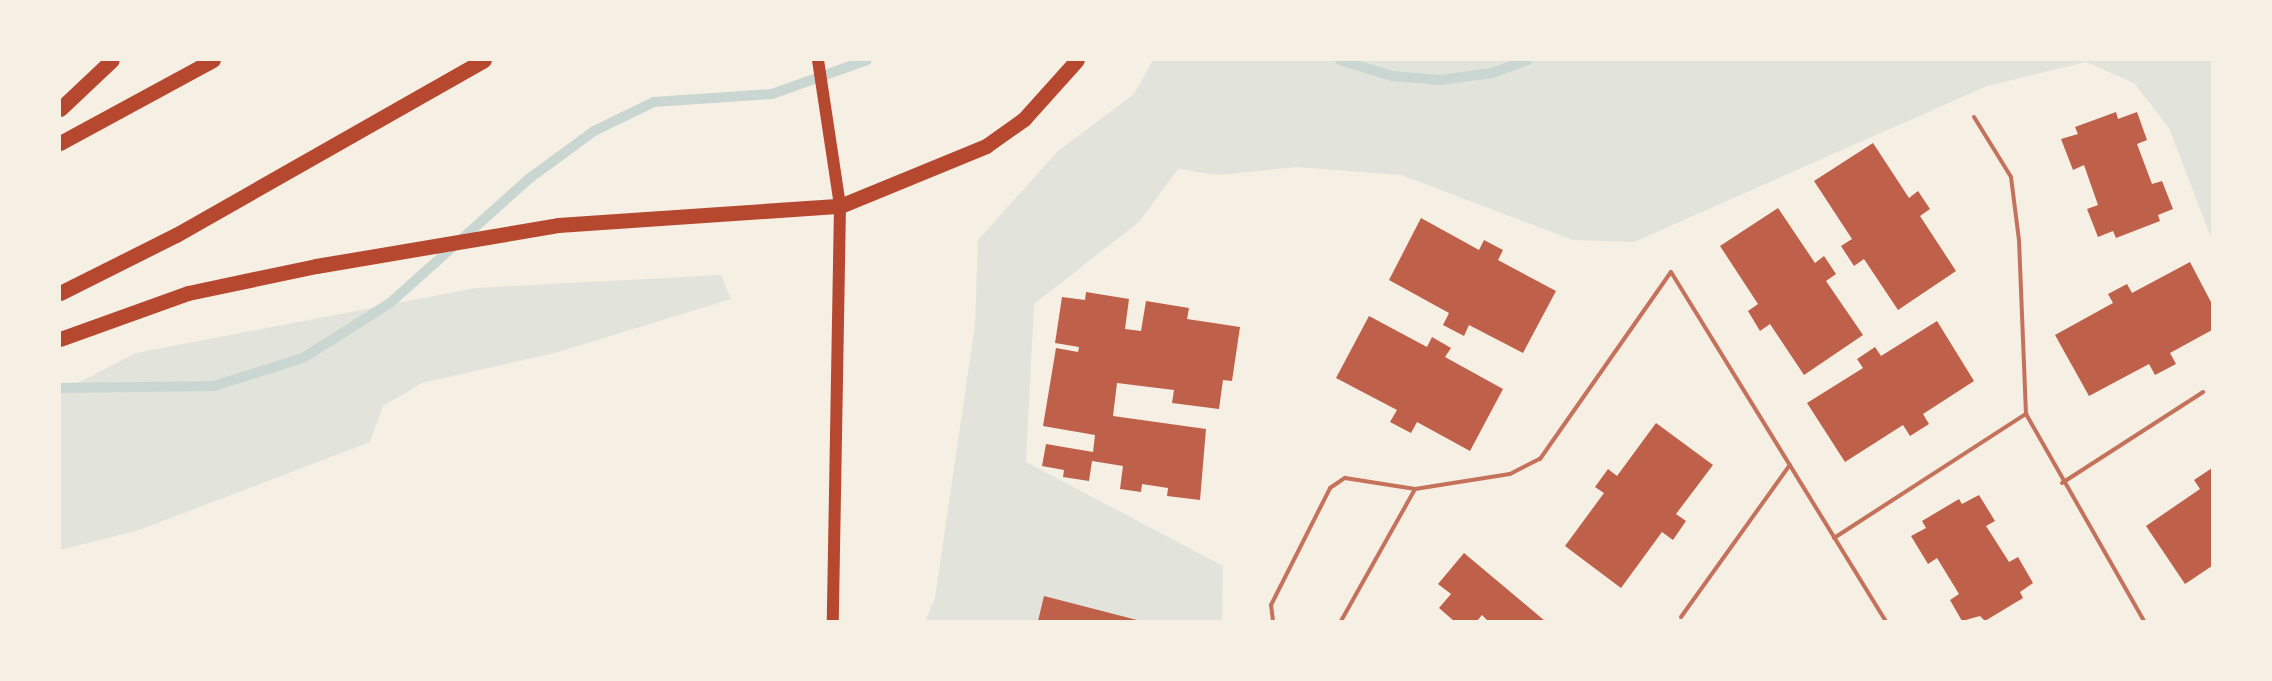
<!DOCTYPE html>
<style>
body{margin:0}
#map{position:relative;width:2272px;height:681px;overflow:hidden;background:#f6efe4;font-family:Mulish,sans-serif}
div>[style]{position:absolute}
[style*='--x']{left:calc(var(--x)*1px);top:calc(var(--y)*1px);width:calc(var(--w)*1px);rotate:calc(var(--a)*1deg)}
.green>*{inset:0;background:#e2e4dc}
.stream>*{height:10px;margin:-5px;padding:0 5px;transform-origin:5px;border-radius:5px;background:#c9d6d2}
.building>*{inset:0;background:#bf614a}
.service>*{height:4px;margin:-2px;padding:0 2px;transform-origin:2px;border-radius:2px;background:#c5725c}
.primary>*{height:12px;margin:-6px;padding:0 6px;transform-origin:6px;border-radius:6px;background:#b5482f}
.motorway>*{height:15px;margin:-7.5px;padding:0 7.5px;transform-origin:7.5px;border-radius:7.5px;background:#b5482f}
span{translate:-50% -50%;white-space:nowrap;text-align:center;line-height:1.15;-webkit-text-stroke:5px #f6efe4;paint-order:stroke}
.frame{position:absolute;inset:0;border:61px solid #f6efe4;pointer-events:none}
</style>
<div id="map">
<div class="green">
<i style="clip-path:polygon(1153px 60px,2212px 60px,2212px 240px,2169px 128px,2134px 83px,2086px 62px,1987px 86px,1634px 242px,1573px 240px,1401px 175px,1296px 167px,1219px 175px,1178px 169px,1139px 222px,1034px 304px,1026px 462px,1223px 566px,1222px 621px,925px 621px,935px 598px,975px 325px,978px 240px,1058px 151px,1134px 94px)"></i>
<i style="clip-path:polygon(721px 275px,731px 299px,558px 352px,422px 383px,383px 406px,370px 442px,139px 530px,60px 550px,60px 392px,136px 353px,476px 288px)"></i>
</div>
<div class="stream">
<i style="--x:1340;--y:60;--w:54;--a:17.1"></i>
<i style="--x:1392;--y:76;--w:48;--a:4.8"></i>
<i style="--x:1440;--y:80;--w:52;--a:-7.7"></i>
<i style="--x:1492;--y:73;--w:38;--a:-20"></i>
<i style="--x:60;--y:388;--w:154;--a:-0.7"></i>
<i style="--x:214;--y:386;--w:93;--a:-17.5"></i>
<i style="--x:303;--y:358;--w:103;--a:-32.3"></i>
<i style="--x:390;--y:303;--w:188;--a:-41.8"></i>
<i style="--x:530;--y:178;--w:79;--a:-36.3"></i>
<i style="--x:594;--y:131;--w:67;--a:-25.8"></i>
<i style="--x:654;--y:102;--w:118;--a:-3.9"></i>
<i style="--x:772;--y:94;--w:101;--a:-19.7"></i>
</div>
<div class="building">
<i style="clip-path:polygon(2116px 112px,2118px 119px,2137px 112px,2147px 140px,2137px 144px,2152px 184px,2162px 181px,2173px 209px,2158px 215px,2160px 221px,2116px 238px,2113px 231px,2098px 237px,2087px 209px,2098px 205px,2084px 165px,2073px 170px,2061px 139px,2078px 134px,2075px 127px)"></i>
<i style="clip-path:polygon(1873px 143px,1909px 198px,1918px 191px,1930px 209px,1920px 216px,1956px 271px,1898px 310px,1864px 259px,1854px 266px,1841px 246px,1852px 239px,1814px 181px)"></i>
<i style="clip-path:polygon(1778px 208px,1815px 263px,1824px 256px,1836px 274px,1826px 281px,1863px 335px,1804px 375px,1770px 324px,1760px 331px,1748px 311px,1758px 304px,1720px 246px)"></i>
<i style="clip-path:polygon(1421px 218px,1479px 250px,1484px 240px,1503px 250px,1498px 260px,1556px 291px,1523px 353px,1469px 325px,1464px 336px,1443px 325px,1449px 313px,1389px 280px)"></i>
<i style="clip-path:polygon(2190px 262px,2212px 304px,2212px 330px,2170px 353px,2176px 364px,2155px 375px,2149px 364px,2089px 396px,2055px 335px,2113px 303px,2108px 294px,2127px 284px,2132px 293px)"></i>
<i style="clip-path:polygon(1086px 292px,1129px 299px,1125px 329px,1141px 331px,1146px 301px,1189px 308px,1187px 319px,1240px 327px,1232px 381px,1223px 380px,1219px 409px,1172px 403px,1174px 390px,1117px 383px,1113px 416px,1206px 429px,1200px 500px,1167px 496px,1168px 488px,1142px 484px,1141px 492px,1120px 489px,1123px 466px,1092px 461px,1089px 481px,1063px 477px,1064px 470px,1042px 466px,1046px 444px,1093px 452px,1095px 435px,1043px 426px,1056px 348px,1078px 352px,1079px 347px,1055px 343px,1062px 297px,1085px 300px)"></i>
<i style="clip-path:polygon(1369px 316px,1427px 347px,1432px 337px,1451px 348px,1445px 357px,1503px 389px,1470px 451px,1417px 422px,1411px 433px,1390px 422px,1397px 410px,1336px 378px)"></i>
<i style="clip-path:polygon(1937px 321px,1974px 381px,1923px 414px,1929px 424px,1910px 436px,1903px 425px,1845px 462px,1807px 403px,1863px 368px,1857px 359px,1875px 347px,1881px 356px)"></i>
<i style="clip-path:polygon(1656px 423px,1713px 465px,1676px 514px,1686px 521px,1673px 540px,1662px 532px,1621px 588px,1565px 546px,1604px 493px,1595px 487px,1608px 469px,1617px 476px)"></i>
<i style="clip-path:polygon(2212px 468px,2212px 566px,2185px 584px,2146px 526px,2200px 489px,2194px 480px)"></i>
<i style="clip-path:polygon(1979px 495px,1995px 521px,1986px 526px,2009px 562px,2018px 557px,2033px 583px,2020px 592px,2023px 598px,1985px 621px,1980px 616px,1962px 621px,1950px 600px,1959px 594px,1937px 558px,1928px 564px,1911px 536px,1926px 528px,1922px 521px,1959px 499px,1962px 504px)"></i>
<i style="clip-path:polygon(1464px 553px,1545px 621px,1488px 621px,1482px 615px,1477px 621px,1454px 621px,1439px 608px,1451px 594px,1438px 584px)"></i>
<i style="clip-path:polygon(1044px 596px,1137px 620px,1137px 621px,1038px 621px)"></i>
</div>
<div class="service">
<i style="--x:1974;--y:117;--w:70;--a:58.3"></i>
<i style="--x:2011;--y:177;--w:64;--a:82.8"></i>
<i style="--x:2019;--y:240;--w:174;--a:87.7"></i>
<i style="--x:2026;--y:414;--w:238;--a:60.3"></i>
<i style="--x:2062;--y:483;--w:168;--a:-32.8"></i>
<i style="--x:1834;--y:538;--w:229;--a:-32.9"></i>
<i style="--x:1681;--y:617;--w:187;--a:-54.4"></i>
<i style="--x:1273;--y:621;--w:16;--a:-97"></i>
<i style="--x:1271;--y:605;--w:131;--a:-63.2"></i>
<i style="--x:1330;--y:488;--w:18;--a:-34"></i>
<i style="--x:1345;--y:478;--w:71;--a:8.9"></i>
<i style="--x:1415;--y:489;--w:96;--a:-9"></i>
<i style="--x:1510;--y:474;--w:34;--a:-27"></i>
<i style="--x:1540;--y:459;--w:228;--a:-55"></i>
<i style="--x:1671;--y:272;--w:410;--a:58.4"></i>
<i style="--x:1341;--y:621;--w:151;--a:-60.7"></i>
</div>
<div class="primary">
<i style="--x:818;--y:60;--w:148;--a:81.4"></i>
<i style="--x:840;--y:206;--w:415;--a:91"></i>
</div>
<div class="motorway">
<i style="--x:60;--y:109;--w:71;--a:-43.3"></i>
<i style="--x:60;--y:143;--w:174;--a:-28.5"></i>
<i style="--x:60;--y:293;--w:130;--a:-26.6"></i>
<i style="--x:176;--y:235;--w:354;--a:-29.6"></i>
<i style="--x:60;--y:339;--w:136;--a:-19.8"></i>
<i style="--x:188;--y:293;--w:131;--a:-11.9"></i>
<i style="--x:316;--y:266;--w:245;--a:-9.6"></i>
<i style="--x:558;--y:225;--w:283;--a:-3.9"></i>
<i style="--x:840;--y:206;--w:158;--a:-22.3"></i>
<i style="--x:986;--y:146;--w:47;--a:-35.4"></i>
<i style="--x:1024;--y:119;--w:79;--a:-48.1"></i>
</div>
<div class="frame"></div>
</div>
